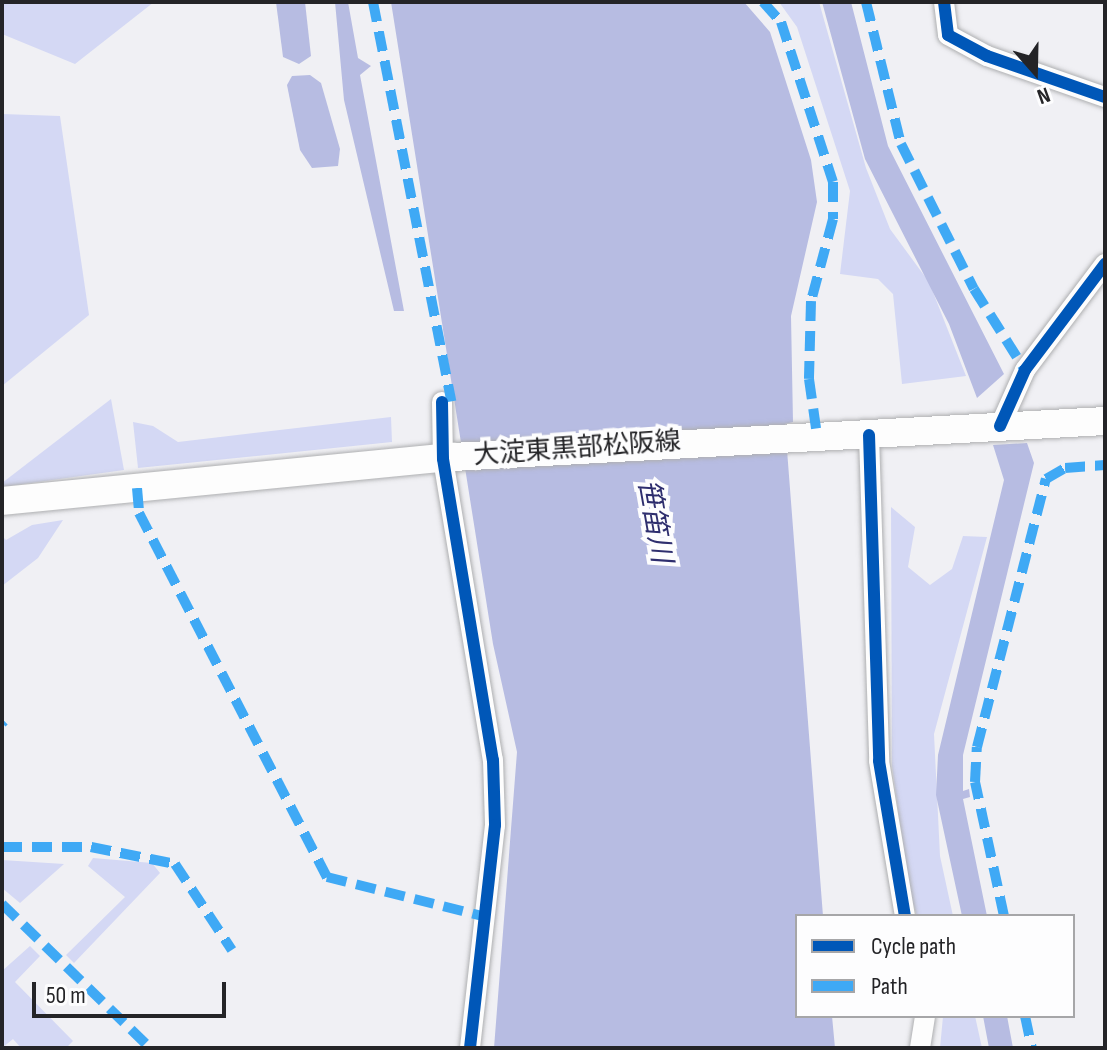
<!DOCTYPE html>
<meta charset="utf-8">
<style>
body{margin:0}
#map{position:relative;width:1107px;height:1050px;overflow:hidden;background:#f0f0f4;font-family:"Sofia Sans Condensed","Noto Sans JP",sans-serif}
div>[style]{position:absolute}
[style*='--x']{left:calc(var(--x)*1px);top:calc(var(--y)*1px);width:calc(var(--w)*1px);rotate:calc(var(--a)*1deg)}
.green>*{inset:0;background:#d4d8f4}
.water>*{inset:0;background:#b7bce2}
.roads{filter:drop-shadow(0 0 2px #aeafb1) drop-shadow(0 0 2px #aeafb1)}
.minor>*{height:20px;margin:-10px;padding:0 10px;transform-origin:10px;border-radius:10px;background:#fdfdfd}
.secondary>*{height:28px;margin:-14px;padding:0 14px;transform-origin:14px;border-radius:14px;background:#fdfdfd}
.quiet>*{height:10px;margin-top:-5px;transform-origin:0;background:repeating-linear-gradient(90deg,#3fa9f5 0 20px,transparent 0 30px)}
.cycleway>*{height:12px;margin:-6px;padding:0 6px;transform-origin:6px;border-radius:6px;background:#0057b8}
span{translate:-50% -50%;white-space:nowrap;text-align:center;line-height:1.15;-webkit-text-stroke:8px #fdfdfe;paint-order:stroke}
.street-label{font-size:26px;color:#242427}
.water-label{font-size:28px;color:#2e2e6e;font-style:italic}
.frame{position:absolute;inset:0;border:4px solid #242427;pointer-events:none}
.legend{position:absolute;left:795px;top:914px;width:280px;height:104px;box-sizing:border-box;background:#fdfdfe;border:2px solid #a6a6a8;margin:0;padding:10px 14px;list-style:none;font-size:24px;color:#242427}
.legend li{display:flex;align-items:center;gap:16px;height:40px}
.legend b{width:40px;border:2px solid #a6a6a8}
.north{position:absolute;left:995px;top:32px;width:80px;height:80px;-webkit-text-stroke:6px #fdfdfe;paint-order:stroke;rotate:160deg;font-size:22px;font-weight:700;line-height:32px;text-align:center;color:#242427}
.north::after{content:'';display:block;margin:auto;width:28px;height:36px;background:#242427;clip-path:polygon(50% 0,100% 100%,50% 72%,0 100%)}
.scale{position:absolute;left:32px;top:982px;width:194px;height:36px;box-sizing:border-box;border:4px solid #242427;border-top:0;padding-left:10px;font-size:24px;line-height:28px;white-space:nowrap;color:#242427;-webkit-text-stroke:6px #fdfdfe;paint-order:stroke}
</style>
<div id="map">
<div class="green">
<i style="clip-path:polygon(2px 2px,70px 3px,154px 2px,75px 64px,2px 34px)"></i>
<i style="clip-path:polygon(779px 2px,819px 2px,866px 168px,890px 229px,929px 282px,966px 376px,902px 384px,893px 294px,878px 279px,840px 274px,850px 191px,797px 27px)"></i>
<i style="clip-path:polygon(2px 114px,60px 116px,89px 315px,2px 386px)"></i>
<i style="clip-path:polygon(111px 399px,124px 470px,2px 487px,2px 483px)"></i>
<i style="clip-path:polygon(391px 417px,392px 442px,138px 468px,133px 422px,153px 426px,178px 442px)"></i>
<i style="clip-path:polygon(891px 507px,915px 527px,908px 567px,930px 585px,952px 569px,963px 536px,987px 537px,934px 734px,940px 856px,953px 916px,917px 916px,910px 893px,892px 766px)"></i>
<i style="clip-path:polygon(63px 520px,38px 558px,2px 586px,2px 536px,6px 540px,32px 525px)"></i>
<i style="clip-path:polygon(93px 858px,152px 863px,160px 873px,74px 963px,66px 955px,125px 897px,88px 866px)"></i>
<i style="clip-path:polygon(2px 860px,64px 864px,20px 903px,2px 888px)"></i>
<i style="clip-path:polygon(30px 946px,40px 956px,15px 982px,73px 1041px,66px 1048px,21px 1048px,13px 1039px,2px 1048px,2px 971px)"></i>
<i style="clip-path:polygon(943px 1016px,975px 1016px,982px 1048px,940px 1048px)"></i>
</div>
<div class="water">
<i style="clip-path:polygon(276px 2px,305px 2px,311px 56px,299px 64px,283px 57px)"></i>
<i style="clip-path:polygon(335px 2px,348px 2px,358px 58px,371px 66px,360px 75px,404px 311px,394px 311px,344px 100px)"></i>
<i style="clip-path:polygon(391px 2px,744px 2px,770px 32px,811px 160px,817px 202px,791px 316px,793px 422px,785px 424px,823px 916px,797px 916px,797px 1016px,832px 1016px,835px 1048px,494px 1048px,517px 752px,493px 644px)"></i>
<i style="clip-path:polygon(822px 2px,851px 2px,888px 146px,1004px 374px,977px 398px,949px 324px,865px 159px)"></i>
<i style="clip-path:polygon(310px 75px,321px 83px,340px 149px,338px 166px,312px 168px,300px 150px,287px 85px,292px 76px)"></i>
<i style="clip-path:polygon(1027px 443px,1034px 463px,963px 755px,963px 791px,969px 789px,970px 797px,963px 799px,987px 916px,962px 916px,936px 795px,938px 755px,1004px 480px,993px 445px)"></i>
<i style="clip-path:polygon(983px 1016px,1007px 1016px,1013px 1048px,989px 1048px)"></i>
</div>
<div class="roads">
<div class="minor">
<i style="--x:944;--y:2;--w:33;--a:83"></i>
<i style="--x:948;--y:35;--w:44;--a:28.3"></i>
<i style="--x:987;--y:56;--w:125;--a:19.2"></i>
<i style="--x:442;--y:402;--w:57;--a:89"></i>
<i style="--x:443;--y:459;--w:305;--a:80.6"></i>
<i style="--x:493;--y:760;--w:65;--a:88.2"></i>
<i style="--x:495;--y:825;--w:224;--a:96.4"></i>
<i style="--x:1000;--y:426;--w:61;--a:-65.9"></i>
<i style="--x:1025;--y:370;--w:133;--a:-53"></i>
<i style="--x:869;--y:435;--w:326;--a:88.2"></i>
<i style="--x:879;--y:761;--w:157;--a:80.5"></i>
<i style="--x:920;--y:1048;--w:32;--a:-81"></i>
</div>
<div class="secondary">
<i style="--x:2;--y:501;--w:453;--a:-5.6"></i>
<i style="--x:453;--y:457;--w:653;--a:-3.16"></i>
</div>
</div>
<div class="quiet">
<i style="--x:373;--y:2;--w:407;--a:78.9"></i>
<i style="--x:763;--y:2;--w:27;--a:48"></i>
<i style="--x:781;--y:22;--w:168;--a:72"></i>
<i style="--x:833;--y:182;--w:37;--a:90"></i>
<i style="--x:833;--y:219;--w:85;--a:105"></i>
<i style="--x:811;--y:301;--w:78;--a:91.5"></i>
<i style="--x:809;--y:379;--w:57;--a:81.9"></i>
<i style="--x:866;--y:2;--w:146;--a:76.2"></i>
<i style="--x:901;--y:144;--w:162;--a:63.3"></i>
<i style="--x:974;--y:289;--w:96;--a:57.8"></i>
<i style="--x:137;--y:488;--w:25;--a:85"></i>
<i style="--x:139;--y:513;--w:410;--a:62.7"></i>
<i style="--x:327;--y:877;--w:160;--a:14.1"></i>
<i style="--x:2;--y:723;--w:3;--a:-45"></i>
<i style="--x:2;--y:847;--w:89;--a:0"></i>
<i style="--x:91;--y:847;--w:86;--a:11.4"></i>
<i style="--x:175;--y:864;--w:103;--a:56.5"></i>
<i style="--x:2;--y:904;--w:206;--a:44.2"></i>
<i style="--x:1004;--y:916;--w:137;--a:-102.2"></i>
<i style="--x:975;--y:782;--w:35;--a:-87"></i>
<i style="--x:977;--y:747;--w:277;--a:-75.6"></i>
<i style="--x:1046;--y:479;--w:22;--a:-30"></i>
<i style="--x:1065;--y:468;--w:40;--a:-4.3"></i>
<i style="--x:1025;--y:1016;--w:33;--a:78"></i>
</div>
<div class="cycleway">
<i style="--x:944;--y:2;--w:33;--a:83"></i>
<i style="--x:948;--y:35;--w:44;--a:28.3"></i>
<i style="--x:987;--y:56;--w:125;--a:19.2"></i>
<i style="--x:442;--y:402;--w:57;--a:89"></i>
<i style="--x:443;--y:459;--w:305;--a:80.6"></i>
<i style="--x:493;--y:760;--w:65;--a:88.2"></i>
<i style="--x:495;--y:825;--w:224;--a:96.4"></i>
<i style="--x:1000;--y:426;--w:61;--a:-65.9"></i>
<i style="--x:1025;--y:370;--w:133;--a:-53"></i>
<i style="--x:869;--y:435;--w:326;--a:88.2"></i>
<i style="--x:879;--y:761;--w:157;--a:80.5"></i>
</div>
<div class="street-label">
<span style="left:577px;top:449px;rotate:-4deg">大淀東黒部松阪線</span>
</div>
<div class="water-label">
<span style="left:654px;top:521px;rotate:80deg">笹笛川</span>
</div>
<div class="frame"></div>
<ul class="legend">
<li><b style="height:10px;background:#0057b8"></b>Cycle path</li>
<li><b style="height:10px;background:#3fa9f5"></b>Path</li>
</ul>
<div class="north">N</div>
<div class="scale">50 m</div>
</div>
